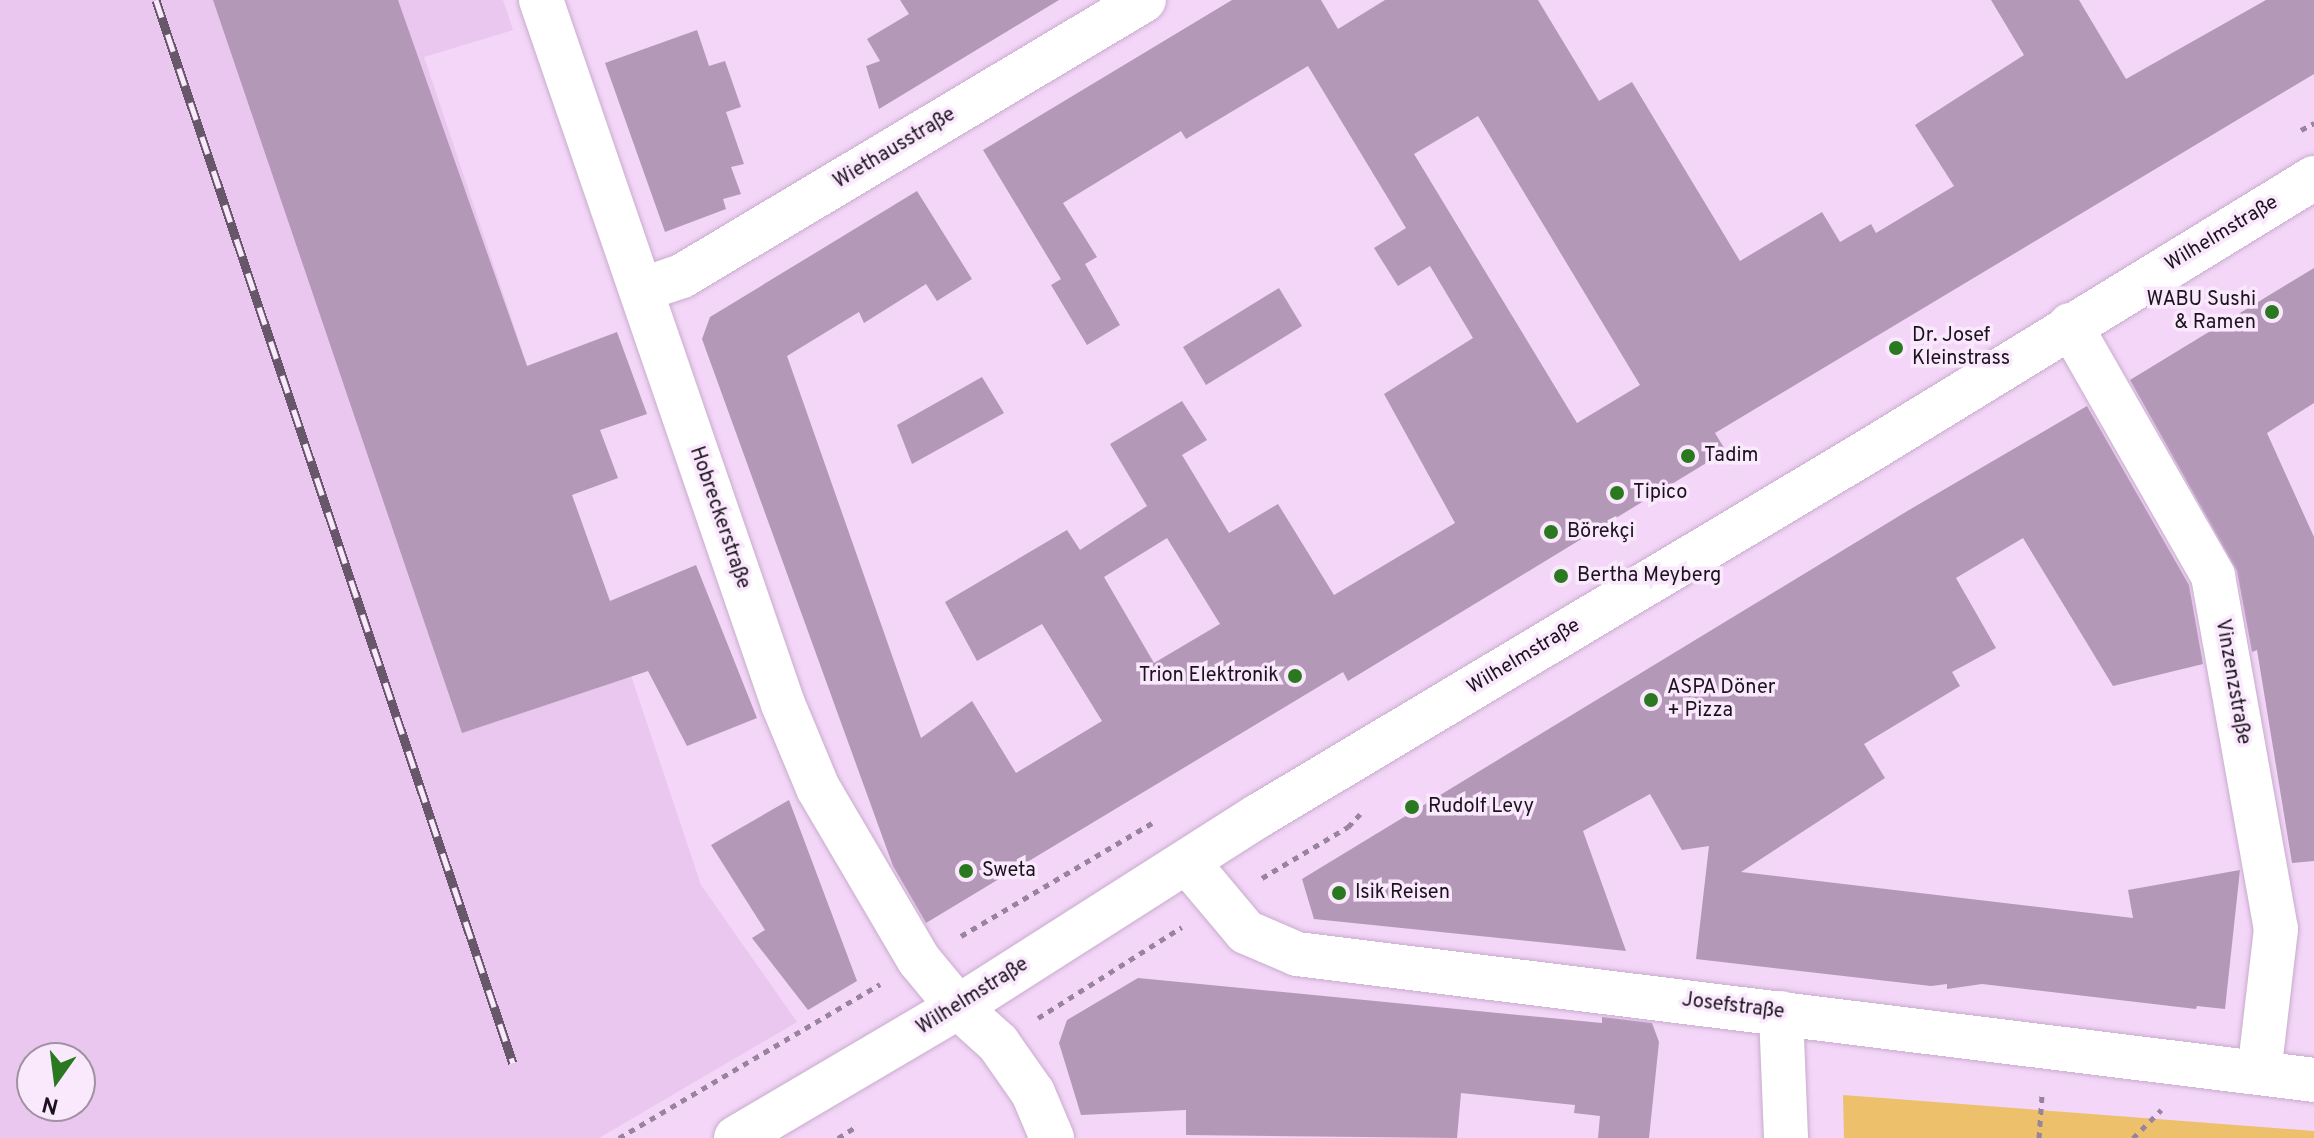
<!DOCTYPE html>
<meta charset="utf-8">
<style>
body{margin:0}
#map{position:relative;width:2314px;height:1138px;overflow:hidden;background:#f3d6f8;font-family:Overpass,sans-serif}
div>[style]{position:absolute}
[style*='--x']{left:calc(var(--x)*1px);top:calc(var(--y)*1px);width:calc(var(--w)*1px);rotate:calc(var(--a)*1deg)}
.built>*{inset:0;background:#e9c7ee}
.green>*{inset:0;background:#edc06c}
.building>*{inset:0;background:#b498b8}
.path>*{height:5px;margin-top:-2.5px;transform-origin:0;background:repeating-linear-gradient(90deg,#99849d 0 6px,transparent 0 12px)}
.roads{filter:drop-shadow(0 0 2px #c8accc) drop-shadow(0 0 2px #c8accc)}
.minor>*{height:44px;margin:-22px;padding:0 22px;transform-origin:22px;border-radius:22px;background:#fff}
.secondary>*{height:44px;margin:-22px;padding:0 22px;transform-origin:22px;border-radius:22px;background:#fff}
.rail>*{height:9px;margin-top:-4.5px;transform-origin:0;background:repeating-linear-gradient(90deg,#fae8fc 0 18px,#68576b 0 36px);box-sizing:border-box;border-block:2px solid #68576b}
.dots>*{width:22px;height:22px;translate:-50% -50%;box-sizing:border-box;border:4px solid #fae8fc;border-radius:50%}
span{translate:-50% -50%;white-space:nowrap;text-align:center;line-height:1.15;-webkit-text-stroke:7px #fae8fc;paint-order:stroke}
.street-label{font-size:20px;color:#1c121e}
.poi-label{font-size:20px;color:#1c121e}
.right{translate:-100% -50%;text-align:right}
.left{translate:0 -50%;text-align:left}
.north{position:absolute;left:16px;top:1042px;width:80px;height:80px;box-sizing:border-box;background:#fae8fc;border:2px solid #a192a3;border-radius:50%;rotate:194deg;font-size:22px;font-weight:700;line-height:32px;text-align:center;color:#1c121e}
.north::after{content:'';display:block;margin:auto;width:28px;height:36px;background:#2a7921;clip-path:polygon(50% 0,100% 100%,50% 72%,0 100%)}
</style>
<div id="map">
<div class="built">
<i style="clip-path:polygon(evenodd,0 0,503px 0,513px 30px,424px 57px,701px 885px,797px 1022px,599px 1138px,0 1138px,0 0,32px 1058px,80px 1058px,80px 1106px,32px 1106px,32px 1058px)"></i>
</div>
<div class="green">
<i style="clip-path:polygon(1843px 1095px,2314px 1131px,2314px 1138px,1844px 1138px)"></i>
</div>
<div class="building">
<i style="clip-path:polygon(213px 0,398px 0,527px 366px,617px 332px,647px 414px,600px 430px,618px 478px,572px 495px,610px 601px,696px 565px,757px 718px,687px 746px,648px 671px,462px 733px)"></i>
<i style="clip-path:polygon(900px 0,1059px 0,879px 109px,866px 66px,880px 61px,867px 39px,909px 14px)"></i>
<i style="clip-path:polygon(evenodd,1232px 0,1321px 0,1338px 29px,1385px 0,1538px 0,1599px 101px,1632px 82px,1740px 261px,1822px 212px,1840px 242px,1871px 224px,1876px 233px,1954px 186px,1915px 125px,2024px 55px,1991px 0,2079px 0,2126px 79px,2266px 0,2314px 0,2314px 74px,1715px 433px,1726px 451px,1348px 681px,1343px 672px,926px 923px,893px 866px,702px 339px,710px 317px,917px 191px,972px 279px,937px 301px,926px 284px,864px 323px,859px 312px,787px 356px,921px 738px,972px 701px,1016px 773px,1102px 721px,1042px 624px,977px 661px,945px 602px,1067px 530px,1080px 550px,1147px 506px,1110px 444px,1182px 401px,1207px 440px,1182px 455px,1229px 533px,1278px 504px,1334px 595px,1455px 523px,1384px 394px,1473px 338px,1430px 266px,1398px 286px,1374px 248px,1406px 228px,1308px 66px,1186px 139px,1181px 131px,1063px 203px,1097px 257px,1085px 264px,1120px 325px,1087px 345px,1051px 285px,1061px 279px,983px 150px,1232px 0,1478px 116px,1640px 385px,1577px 423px,1414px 154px,1478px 116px,1232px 0,1167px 538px,1220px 624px,1154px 663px,1104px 577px,1167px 538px)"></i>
<i style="clip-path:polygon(697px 30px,709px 66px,725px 61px,741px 107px,726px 112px,744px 164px,731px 167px,741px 194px,723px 199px,726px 209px,665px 232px,605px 63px)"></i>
<i style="clip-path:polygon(2314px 268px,2314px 403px,2267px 433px,2314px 537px,2314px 861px,2292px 863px,2257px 650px,2252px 652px,2237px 571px,2130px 380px)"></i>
<i style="clip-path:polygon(1279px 288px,1302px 326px,1206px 385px,1183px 347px)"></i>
<i style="clip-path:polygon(982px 377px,1004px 413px,912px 464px,897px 425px)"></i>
<i style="clip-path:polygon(2087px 406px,2189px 585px,2203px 664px,2113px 686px,2023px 538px,1956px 578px,1996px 648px,1952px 672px,1960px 686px,1864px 744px,1885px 778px,1741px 872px,2133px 918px,2128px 890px,2240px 870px,2225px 1009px,2197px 1006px,2196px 1009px,1982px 984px,1947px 989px,1947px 984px,1931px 986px,1696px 959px,1709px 846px,1682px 850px,1650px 794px,1583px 831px,1626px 951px,1314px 919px,1302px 879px,1909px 510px)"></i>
<i style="clip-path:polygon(789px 800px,857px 981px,808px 1010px,752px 938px,765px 930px,711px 845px)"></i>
<i style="clip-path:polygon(1138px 978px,1602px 1023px,1602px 1017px,1652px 1023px,1659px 1042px,1649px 1138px,1598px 1138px,1600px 1116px,1574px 1113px,1575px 1105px,1461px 1093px,1457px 1138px,1186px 1135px,1186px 1110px,1081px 1115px,1059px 1043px,1067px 1020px)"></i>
</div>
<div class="path">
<i style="--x:2301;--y:130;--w:15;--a:-28"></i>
<i style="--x:1262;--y:878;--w:100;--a:-30.7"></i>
<i style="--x:1348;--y:827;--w:18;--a:-47"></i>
<i style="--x:961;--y:936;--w:222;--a:-30.6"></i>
<i style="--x:1038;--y:1018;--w:170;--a:-32.3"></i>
<i style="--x:619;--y:1138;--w:303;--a:-30.5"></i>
<i style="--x:838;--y:1138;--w:19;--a:-32"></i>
<i style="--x:2039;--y:1138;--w:43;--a:-86"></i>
<i style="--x:2133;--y:1138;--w:40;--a:-45"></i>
</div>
<div class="roads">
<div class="minor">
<i style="--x:541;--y:0;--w:744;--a:71.03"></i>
<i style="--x:783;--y:704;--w:91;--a:67.4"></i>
<i style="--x:818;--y:788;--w:199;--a:59.6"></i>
<i style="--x:919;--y:960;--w:61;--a:50.3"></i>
<i style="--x:958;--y:1007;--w:54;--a:42"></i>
<i style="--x:998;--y:1043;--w:61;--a:55"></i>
<i style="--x:1033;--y:1093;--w:49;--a:67.1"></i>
<i style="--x:641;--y:290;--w:43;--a:-18.9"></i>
<i style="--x:682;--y:276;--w:538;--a:-30.85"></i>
<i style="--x:2070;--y:325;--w:289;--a:60.3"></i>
<i style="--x:2213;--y:576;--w:359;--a:79.9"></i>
<i style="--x:2276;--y:929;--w:145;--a:96.7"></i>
<i style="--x:1188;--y:863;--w:90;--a:50"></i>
<i style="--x:1246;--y:932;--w:56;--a:23.3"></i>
<i style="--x:1297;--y:954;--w:1025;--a:7.06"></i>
<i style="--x:1781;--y:1013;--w:125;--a:87.7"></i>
</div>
<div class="secondary">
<i style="--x:736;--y:1138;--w:258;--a:-30.5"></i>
<i style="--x:958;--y:1007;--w:356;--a:-32.5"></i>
<i style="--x:1258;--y:816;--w:719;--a:-30.88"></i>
<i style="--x:1875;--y:447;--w:515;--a:-31.5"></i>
</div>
</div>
<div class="rail">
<i style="--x:156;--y:0;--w:1121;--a:71.44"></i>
</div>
<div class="dots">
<i style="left:2272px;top:312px;background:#2a7921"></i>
<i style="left:1896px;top:348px;background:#2a7921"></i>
<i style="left:1688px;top:456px;background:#2a7921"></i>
<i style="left:1617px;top:493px;background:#2a7921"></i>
<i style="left:1551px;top:532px;background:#2a7921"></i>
<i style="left:1561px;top:576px;background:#2a7921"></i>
<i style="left:1295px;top:676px;background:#2a7921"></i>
<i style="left:1651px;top:700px;background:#2a7921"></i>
<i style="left:1412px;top:807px;background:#2a7921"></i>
<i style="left:966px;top:871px;background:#2a7921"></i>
<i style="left:1339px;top:893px;background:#2a7921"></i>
</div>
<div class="street-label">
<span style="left:895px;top:149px;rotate:-31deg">Wiethausstraße</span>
<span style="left:2222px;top:234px;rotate:-31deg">Wilhelmstraße</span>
<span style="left:719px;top:518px;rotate:71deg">Hobreckerstraße</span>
<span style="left:1524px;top:657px;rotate:-31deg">Wilhelmstraße</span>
<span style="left:2232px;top:682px;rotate:80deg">Vinzenzstraße</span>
<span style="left:973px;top:997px;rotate:-32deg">Wilhelmstraße</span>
<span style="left:1733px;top:1007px;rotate:7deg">Josefstraße</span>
</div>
<div class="poi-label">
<span class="right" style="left:2256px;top:312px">WABU Sushi<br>&amp; Ramen</span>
<span class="left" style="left:1912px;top:348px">Dr. Josef<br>Kleinstrass</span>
<span class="left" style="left:1704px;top:456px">Tadim</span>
<span class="left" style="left:1633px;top:493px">Tipico</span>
<span class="left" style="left:1567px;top:532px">Börekçi</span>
<span class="left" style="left:1577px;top:576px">Bertha Meyberg</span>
<span class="right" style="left:1279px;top:676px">Trion Elektronik</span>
<span class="left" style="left:1667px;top:700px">ASPA Döner<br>+ Pizza</span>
<span class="left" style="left:1428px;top:807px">Rudolf Levy</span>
<span class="left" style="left:982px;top:871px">Sweta</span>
<span class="left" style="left:1355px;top:893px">Isik Reisen</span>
</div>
<div class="north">N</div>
</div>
